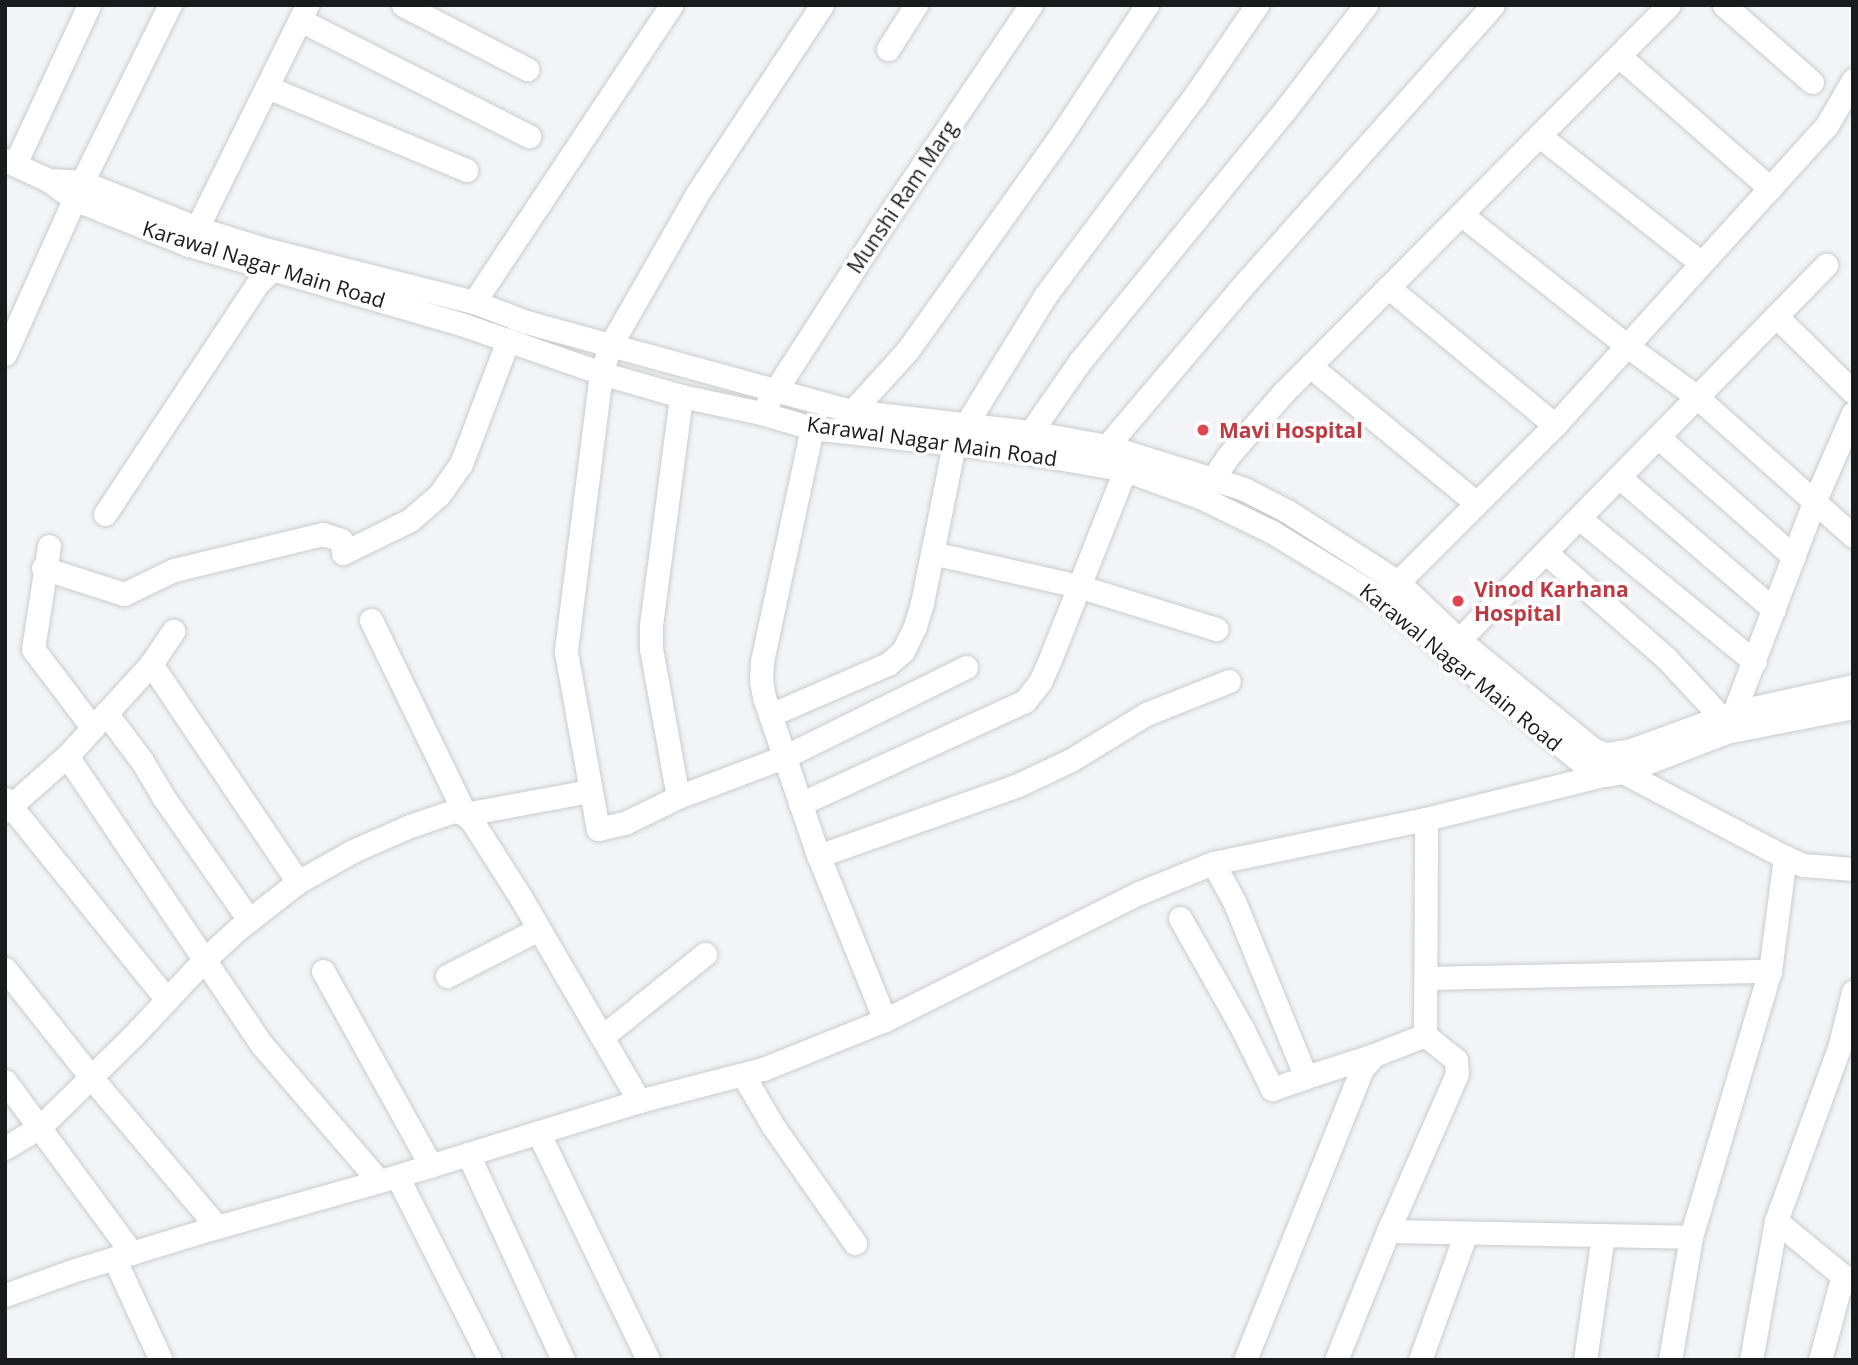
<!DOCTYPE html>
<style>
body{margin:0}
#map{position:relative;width:1858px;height:1365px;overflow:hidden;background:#f3f4f7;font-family:"Open Sans",sans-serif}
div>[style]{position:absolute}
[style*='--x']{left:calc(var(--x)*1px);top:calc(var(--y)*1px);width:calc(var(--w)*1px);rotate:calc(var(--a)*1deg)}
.roads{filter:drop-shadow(0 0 2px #cacbce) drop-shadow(0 0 2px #cacbce)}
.minor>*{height:23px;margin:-11.5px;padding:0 11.5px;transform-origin:11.5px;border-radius:11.5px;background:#fff}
.dots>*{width:19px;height:19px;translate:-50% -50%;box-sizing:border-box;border:4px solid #fff;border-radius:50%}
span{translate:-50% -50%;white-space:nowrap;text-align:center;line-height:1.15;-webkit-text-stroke:7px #fff;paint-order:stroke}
.street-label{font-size:21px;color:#1a1b1c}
.health-label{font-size:21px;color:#be3a42;font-weight:700}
.left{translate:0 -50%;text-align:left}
.frame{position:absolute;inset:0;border:7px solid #1a1b1c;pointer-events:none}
</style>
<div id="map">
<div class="roads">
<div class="minor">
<i style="--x:403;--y:5;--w:140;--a:27.3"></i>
<i style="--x:822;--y:5;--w:227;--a:123.5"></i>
<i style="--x:697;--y:194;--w:175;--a:119.8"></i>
<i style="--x:610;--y:346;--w:28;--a:108"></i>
<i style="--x:601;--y:373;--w:281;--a:97.2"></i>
<i style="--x:566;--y:652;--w:180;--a:79.8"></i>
<i style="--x:598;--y:829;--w:28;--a:-13"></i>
<i style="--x:625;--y:823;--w:59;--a:-26.1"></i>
<i style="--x:678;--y:797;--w:113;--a:-20.7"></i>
<i style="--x:784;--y:757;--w:203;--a:-26.3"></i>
<i style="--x:1724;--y:5;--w:117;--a:41.2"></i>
<i style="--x:300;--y:20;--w:257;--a:26.9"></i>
<i style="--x:888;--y:49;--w:52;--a:-57.5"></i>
<i style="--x:1619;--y:56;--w:201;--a:41.2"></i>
<i style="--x:267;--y:87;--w:216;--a:22.6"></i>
<i style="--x:1541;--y:137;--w:204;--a:38.2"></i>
<i style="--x:5;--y:160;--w:47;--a:24.9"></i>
<i style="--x:48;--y:180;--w:32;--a:36"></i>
<i style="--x:74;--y:199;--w:124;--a:21.8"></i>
<i style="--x:189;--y:245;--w:286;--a:16.2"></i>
<i style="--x:464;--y:325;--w:145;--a:19.3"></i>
<i style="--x:601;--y:373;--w:83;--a:16"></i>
<i style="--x:681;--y:396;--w:82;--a:12"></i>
<i style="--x:761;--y:413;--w:53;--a:16.4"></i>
<i style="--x:812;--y:428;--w:206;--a:6.4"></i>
<i style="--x:1017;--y:451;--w:76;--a:9.8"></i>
<i style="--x:1092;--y:464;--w:34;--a:10"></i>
<i style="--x:1125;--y:470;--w:80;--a:19.8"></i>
<i style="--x:1200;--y:497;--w:80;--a:25.9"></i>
<i style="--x:1272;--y:532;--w:129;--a:31.3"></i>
<i style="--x:1382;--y:599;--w:273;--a:39.3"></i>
<i style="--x:1593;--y:772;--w:13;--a:13"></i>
<i style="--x:1606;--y:775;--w:17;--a:-10"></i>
<i style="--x:1623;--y:772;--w:110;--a:-21.2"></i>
<i style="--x:1726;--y:732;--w:129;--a:-11.1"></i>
<i style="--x:15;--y:164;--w:175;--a:-65"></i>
<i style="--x:48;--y:180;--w:34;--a:3"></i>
<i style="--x:82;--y:182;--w:124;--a:21.8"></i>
<i style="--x:197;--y:228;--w:74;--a:17.2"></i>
<i style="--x:268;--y:250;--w:212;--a:14.2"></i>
<i style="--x:474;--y:302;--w:56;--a:21"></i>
<i style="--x:526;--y:322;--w:338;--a:15.3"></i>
<i style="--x:852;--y:411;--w:179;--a:6.7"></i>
<i style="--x:1030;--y:432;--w:78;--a:10.3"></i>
<i style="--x:1107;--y:446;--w:144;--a:17.4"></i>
<i style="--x:1244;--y:489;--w:48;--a:27.1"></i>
<i style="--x:1287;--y:511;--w:132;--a:32.6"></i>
<i style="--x:1398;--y:582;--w:84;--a:43.6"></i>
<i style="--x:1459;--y:640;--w:174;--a:39.2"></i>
<i style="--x:1594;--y:750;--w:13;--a:18"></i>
<i style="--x:1606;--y:754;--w:25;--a:-9"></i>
<i style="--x:1631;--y:750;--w:111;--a:-20.1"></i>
<i style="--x:1735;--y:712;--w:121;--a:-12.4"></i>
<i style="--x:1462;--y:215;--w:209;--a:38.4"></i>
<i style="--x:1626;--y:345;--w:88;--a:36.2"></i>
<i style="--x:1697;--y:397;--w:209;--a:41.7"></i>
<i style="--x:190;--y:242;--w:264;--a:-63.7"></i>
<i style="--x:1388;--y:287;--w:217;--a:39.6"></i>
<i style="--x:474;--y:302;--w:356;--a:-56.4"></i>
<i style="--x:1776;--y:316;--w:108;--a:44.6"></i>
<i style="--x:5;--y:354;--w:188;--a:-65.9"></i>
<i style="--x:82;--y:182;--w:198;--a:-63.6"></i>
<i style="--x:1310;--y:366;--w:214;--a:39.5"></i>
<i style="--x:768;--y:402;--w:205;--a:-57.2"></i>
<i style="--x:879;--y:230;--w:272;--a:-56"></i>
<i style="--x:846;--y:418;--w:91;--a:-47.7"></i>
<i style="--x:907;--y:351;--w:269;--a:-54.5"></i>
<i style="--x:1063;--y:132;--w:152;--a:-56.5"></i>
<i style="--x:812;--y:428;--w:238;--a:102.1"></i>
<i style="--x:762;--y:661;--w:19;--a:93"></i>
<i style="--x:761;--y:680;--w:17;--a:80"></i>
<i style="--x:764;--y:697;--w:164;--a:71.1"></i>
<i style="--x:817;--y:852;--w:181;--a:68"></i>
<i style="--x:1658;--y:437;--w:181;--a:41.4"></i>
<i style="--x:1023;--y:443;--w:101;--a:-55.1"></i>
<i style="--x:1081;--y:360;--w:323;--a:-50.8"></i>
<i style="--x:1285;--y:110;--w:133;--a:-52.4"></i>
<i style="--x:1103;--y:458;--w:13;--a:-72"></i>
<i style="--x:1107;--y:446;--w:218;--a:-49.7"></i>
<i style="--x:1248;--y:280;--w:368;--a:-48.3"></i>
<i style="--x:1619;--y:477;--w:204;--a:40.6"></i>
<i style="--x:1206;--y:489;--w:40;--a:-56"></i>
<i style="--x:1228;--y:456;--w:84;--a:-48.9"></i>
<i style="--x:1283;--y:393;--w:547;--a:-45.15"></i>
<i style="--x:105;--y:514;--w:277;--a:-56.5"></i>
<i style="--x:258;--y:283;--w:21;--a:-43"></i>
<i style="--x:1579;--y:518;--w:227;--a:39.3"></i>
<i style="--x:49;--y:546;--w:104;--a:98.8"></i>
<i style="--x:33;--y:649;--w:99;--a:52.8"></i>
<i style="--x:1545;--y:552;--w:161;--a:41.2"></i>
<i style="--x:1666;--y:658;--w:81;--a:47"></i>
<i style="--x:932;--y:553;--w:150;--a:12.7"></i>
<i style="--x:1078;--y:586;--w:145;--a:17.3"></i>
<i style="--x:43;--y:568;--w:85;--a:17.8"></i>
<i style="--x:124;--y:594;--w:55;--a:-25.6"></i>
<i style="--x:174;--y:570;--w:153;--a:-13.6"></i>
<i style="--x:323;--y:534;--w:19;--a:18"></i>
<i style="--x:341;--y:540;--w:13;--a:81"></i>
<i style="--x:343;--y:553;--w:75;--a:-26.2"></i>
<i style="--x:410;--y:520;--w:38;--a:-41"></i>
<i style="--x:439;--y:495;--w:38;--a:-55"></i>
<i style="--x:461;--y:464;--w:133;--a:-69.2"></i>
<i style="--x:1389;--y:591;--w:235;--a:-45"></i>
<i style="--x:1555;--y:425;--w:405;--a:-47.8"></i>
<i style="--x:1827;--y:125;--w:52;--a:-60"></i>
<i style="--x:371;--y:620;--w:216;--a:64.1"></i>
<i style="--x:465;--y:814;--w:126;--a:-10.5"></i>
<i style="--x:1459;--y:640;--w:525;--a:-45.62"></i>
<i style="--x:151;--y:664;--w:263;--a:56"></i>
<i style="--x:106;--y:713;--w:60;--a:53.1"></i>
<i style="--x:142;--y:761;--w:43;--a:59.3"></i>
<i style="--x:164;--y:798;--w:149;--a:55.1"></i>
<i style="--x:770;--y:715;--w:129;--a:-23.4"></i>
<i style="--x:888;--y:664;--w:20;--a:-41"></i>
<i style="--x:903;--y:651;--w:28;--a:-64"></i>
<i style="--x:915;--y:626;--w:24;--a:-73"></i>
<i style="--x:922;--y:603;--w:162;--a:-78.6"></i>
<i style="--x:954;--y:444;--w:174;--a:-58.4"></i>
<i style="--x:1045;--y:296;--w:249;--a:-53.2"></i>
<i style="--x:1194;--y:97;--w:112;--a:-55.6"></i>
<i style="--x:1731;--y:720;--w:235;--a:-69.1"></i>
<i style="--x:1815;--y:500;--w:95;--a:-66.4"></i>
<i style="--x:67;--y:756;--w:349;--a:56"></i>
<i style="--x:262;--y:1045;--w:179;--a:49.3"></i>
<i style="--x:1620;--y:762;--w:10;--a:73"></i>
<i style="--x:1623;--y:772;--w:183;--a:27.7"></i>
<i style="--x:1785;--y:857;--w:20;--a:24"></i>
<i style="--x:1803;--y:865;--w:50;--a:4.6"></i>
<i style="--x:678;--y:797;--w:150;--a:-100.3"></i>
<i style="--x:651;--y:649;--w:24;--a:-90"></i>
<i style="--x:651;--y:625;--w:231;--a:-82.5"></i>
<i style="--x:5;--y:799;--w:258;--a:51.1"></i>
<i style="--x:800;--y:804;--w:247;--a:-24.6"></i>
<i style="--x:1025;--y:701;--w:24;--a:-52"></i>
<i style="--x:1040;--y:682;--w:27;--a:-66"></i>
<i style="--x:1051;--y:657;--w:201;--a:-68.4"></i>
<i style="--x:5;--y:811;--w:83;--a:-41.6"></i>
<i style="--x:67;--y:756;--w:125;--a:-47.6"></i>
<i style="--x:151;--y:664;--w:40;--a:-56"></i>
<i style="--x:818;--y:856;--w:210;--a:-19.5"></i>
<i style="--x:1016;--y:786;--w:61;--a:-25.3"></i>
<i style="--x:1071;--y:760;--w:88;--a:-31.5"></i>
<i style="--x:1146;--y:714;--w:89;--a:-21.7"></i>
<i style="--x:1213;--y:863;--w:43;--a:61.1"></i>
<i style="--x:1234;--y:901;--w:190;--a:67.8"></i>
<i style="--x:1306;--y:1077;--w:71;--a:-17.9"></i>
<i style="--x:1180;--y:918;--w:129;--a:60.6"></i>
<i style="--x:1243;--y:1030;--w:66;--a:63.8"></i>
<i style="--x:1272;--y:1089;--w:36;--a:-19"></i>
<i style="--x:5;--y:969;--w:137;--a:51.5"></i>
<i style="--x:90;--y:1076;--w:197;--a:49.9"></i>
<i style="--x:323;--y:971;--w:223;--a:61"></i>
<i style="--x:447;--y:976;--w:103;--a:-27.1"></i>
<i style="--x:1426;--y:978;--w:344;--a:-1.2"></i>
<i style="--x:603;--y:1036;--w:131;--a:-38.8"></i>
<i style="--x:743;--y:1075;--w:59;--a:59.5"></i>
<i style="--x:773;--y:1126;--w:143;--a:55"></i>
<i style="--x:5;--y:1081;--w:214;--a:53.6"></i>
<i style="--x:538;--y:1132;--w:253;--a:64.2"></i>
<i style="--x:5;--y:1148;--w:42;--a:-31.4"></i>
<i style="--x:41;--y:1126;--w:127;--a:-44.4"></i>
<i style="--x:132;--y:1037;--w:105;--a:-46.9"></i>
<i style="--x:204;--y:960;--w:47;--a:-42.4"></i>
<i style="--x:239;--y:928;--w:75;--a:-37.9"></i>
<i style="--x:298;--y:882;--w:63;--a:-29.4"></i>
<i style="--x:353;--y:851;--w:62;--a:-23.7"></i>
<i style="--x:410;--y:826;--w:46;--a:-18.8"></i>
<i style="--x:454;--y:811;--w:11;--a:15"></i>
<i style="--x:465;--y:814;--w:10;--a:45"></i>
<i style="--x:472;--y:821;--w:91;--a:57.5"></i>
<i style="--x:521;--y:898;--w:235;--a:59.8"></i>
<i style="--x:468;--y:1154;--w:227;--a:65.2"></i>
<i style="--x:397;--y:1176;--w:206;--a:63.2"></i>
<i style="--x:1776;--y:1221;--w:99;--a:39.3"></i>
<i style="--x:1388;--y:1231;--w:303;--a:1.1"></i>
<i style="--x:114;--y:1258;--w:112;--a:65.3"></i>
<i style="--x:5;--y:1295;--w:71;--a:-19.7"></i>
<i style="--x:72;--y:1271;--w:152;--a:-16.9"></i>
<i style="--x:217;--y:1227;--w:187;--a:-15.8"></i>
<i style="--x:397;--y:1176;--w:253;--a:-17.2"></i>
<i style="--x:639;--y:1101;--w:128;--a:-14.5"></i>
<i style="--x:763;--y:1069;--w:131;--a:-21.9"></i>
<i style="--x:885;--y:1020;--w:284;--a:-26.6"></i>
<i style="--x:1139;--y:893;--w:80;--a:-22.1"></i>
<i style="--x:1213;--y:863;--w:217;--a:-11.7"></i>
<i style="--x:1426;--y:819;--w:186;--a:-14"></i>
<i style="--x:1245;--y:1360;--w:314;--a:-68.1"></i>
<i style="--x:1362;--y:1069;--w:18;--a:-49"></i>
<i style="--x:1374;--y:1055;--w:55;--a:-21.4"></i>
<i style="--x:1336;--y:1360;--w:139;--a:-68"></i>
<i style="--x:1388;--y:1231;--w:171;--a:-66.3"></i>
<i style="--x:1457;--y:1074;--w:14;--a:-94"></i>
<i style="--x:1456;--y:1060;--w:40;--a:-141"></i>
<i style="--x:1425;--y:1035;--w:216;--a:-89.7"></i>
<i style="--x:1420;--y:1360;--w:135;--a:-70.1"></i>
<i style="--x:1585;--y:1360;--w:126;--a:-81.8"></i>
<i style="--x:1670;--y:1360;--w:125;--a:-80.3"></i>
<i style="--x:1691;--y:1237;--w:277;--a:-73.5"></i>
<i style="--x:1770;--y:971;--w:115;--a:-82.5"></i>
<i style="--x:1751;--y:1360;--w:141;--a:-79.8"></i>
<i style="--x:1776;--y:1221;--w:184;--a:-70"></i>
<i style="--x:1839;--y:1048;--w:58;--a:-76"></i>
<i style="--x:1820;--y:1360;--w:88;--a:-74.9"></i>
</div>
</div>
<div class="dots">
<i style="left:1203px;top:430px;background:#e0444e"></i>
<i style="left:1458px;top:601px;background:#e0444e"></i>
</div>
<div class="street-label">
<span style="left:902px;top:197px;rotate:-56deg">Munshi Ram Marg</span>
<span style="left:264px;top:264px;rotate:17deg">Karawal Nagar Main Road</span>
<span style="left:932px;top:441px;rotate:8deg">Karawal Nagar Main Road</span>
<span style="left:1461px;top:667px;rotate:39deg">Karawal Nagar Main Road</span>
</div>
<div class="health-label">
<span class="left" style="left:1219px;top:430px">Mavi Hospital</span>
<span class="left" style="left:1474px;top:601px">Vinod Karhana<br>Hospital</span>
</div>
<div class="frame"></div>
</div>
